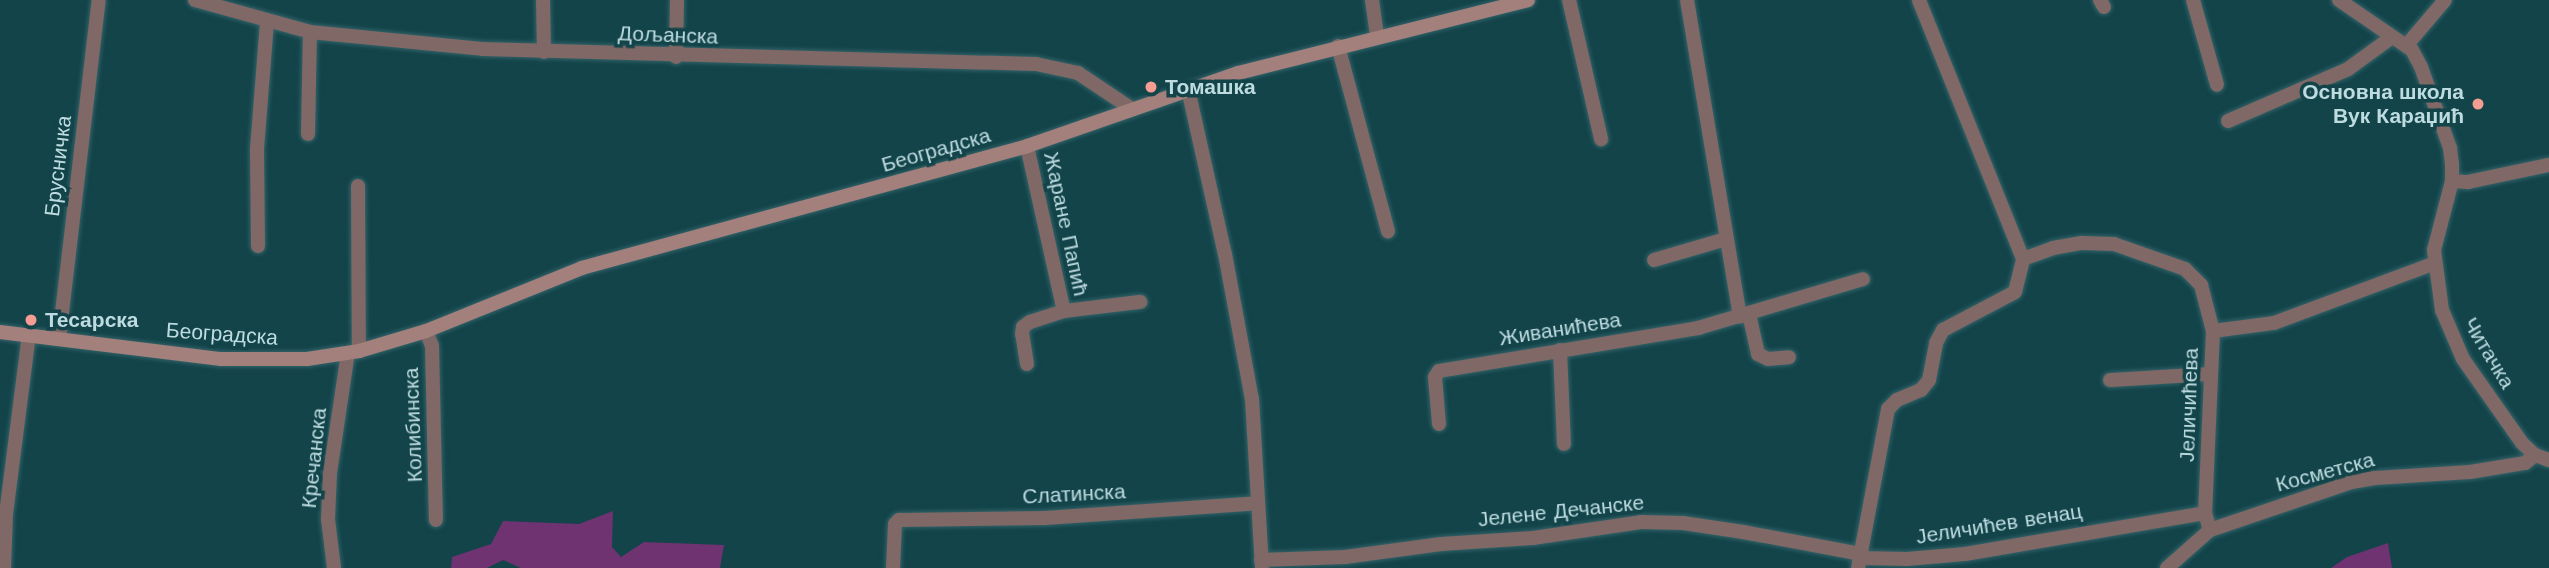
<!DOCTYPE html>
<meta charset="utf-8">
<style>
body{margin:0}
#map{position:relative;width:2549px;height:568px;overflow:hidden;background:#12444a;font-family:"Work Sans",sans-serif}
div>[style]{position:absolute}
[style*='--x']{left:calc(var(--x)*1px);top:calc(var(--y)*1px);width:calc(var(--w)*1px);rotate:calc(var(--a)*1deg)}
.green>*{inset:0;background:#6e3370}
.roads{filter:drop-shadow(0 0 2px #346268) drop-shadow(0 0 2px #346268)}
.street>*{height:14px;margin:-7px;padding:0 7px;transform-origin:7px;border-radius:7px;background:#7f6865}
.secondary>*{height:14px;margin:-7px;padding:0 7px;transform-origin:7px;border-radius:7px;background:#a3807c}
.dots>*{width:19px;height:19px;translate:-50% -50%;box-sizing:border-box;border:4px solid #12444a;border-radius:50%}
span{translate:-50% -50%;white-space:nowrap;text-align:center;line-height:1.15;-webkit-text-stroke:7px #12444a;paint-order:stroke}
.street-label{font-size:21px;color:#bedce0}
.poi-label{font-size:21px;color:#bedce0;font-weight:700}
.left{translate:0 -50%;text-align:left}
.right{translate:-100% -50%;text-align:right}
</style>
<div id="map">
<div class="green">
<i style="clip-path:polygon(613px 511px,612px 547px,621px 557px,644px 542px,724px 545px,720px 568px,521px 568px,503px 560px,487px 568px,451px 568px,452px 557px,491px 544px,503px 521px,579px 524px)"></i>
<i style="clip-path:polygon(2388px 543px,2392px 568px,2331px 568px,2347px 557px)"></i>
</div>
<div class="roads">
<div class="street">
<i style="--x:195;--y:0;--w:119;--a:15.5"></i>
<i style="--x:310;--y:32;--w:173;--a:5.6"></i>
<i style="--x:482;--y:49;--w:554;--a:1.55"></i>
<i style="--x:1036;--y:64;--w:43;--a:12.1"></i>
<i style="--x:1078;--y:73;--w:65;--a:33.7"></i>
<i style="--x:543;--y:0;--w:52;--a:88.9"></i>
<i style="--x:1372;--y:0;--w:37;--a:82"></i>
<i style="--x:1569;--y:0;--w:143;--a:77"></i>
<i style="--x:1687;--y:0;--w:321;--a:80.5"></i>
<i style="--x:2100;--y:0;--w:8;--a:60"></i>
<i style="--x:2193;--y:0;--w:88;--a:74.2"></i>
<i style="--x:2339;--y:0;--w:88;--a:34.4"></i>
<i style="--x:2412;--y:50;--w:19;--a:62"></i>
<i style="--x:2421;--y:67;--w:86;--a:70.3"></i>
<i style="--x:2450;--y:148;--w:16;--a:83"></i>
<i style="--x:2452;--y:164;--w:17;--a:90"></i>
<i style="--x:2452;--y:181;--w:71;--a:104.6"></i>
<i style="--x:2434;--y:250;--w:61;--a:82.4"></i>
<i style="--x:2442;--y:310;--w:53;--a:66.8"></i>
<i style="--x:2463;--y:359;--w:103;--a:54.9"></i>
<i style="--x:2522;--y:443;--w:18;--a:43"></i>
<i style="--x:2535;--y:455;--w:15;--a:20"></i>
<i style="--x:1338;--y:46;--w:192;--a:74.9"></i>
<i style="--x:2406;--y:46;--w:60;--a:-49.7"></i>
<i style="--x:676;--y:57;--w:57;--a:-89"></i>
<i style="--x:1188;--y:89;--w:169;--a:77.4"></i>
<i style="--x:1225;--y:254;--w:147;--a:79.5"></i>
<i style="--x:1252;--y:399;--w:168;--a:86.6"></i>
<i style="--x:2228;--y:121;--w:131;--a:-23.4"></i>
<i style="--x:2348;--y:69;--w:54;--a:-36"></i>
<i style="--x:308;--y:134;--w:102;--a:-88.9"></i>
<i style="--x:1027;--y:146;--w:169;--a:77.4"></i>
<i style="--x:2452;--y:181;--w:16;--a:4"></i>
<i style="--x:2468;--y:182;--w:83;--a:-11.9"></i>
<i style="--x:358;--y:186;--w:165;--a:89.7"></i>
<i style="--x:258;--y:246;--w:97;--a:-90.6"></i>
<i style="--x:257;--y:149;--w:127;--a:-85.5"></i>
<i style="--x:2023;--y:259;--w:32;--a:-20"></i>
<i style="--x:2053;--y:248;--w:29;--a:-10"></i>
<i style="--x:2082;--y:243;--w:32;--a:2"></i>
<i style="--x:2114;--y:244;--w:75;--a:19.4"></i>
<i style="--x:2185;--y:269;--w:23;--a:45"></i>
<i style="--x:2201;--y:285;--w:48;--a:75.4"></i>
<i style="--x:2213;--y:331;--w:182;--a:92.5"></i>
<i style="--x:2205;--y:513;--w:18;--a:74"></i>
<i style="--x:1654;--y:260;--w:75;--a:-16.3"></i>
<i style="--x:1749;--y:314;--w:41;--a:77.3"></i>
<i style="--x:1758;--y:354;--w:11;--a:27"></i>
<i style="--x:1768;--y:359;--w:21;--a:-5"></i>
<i style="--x:426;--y:331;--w:16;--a:68"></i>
<i style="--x:432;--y:346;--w:174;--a:88.7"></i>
<i style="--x:2213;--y:331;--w:62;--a:-7.5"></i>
<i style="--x:2274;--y:323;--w:172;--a:-20.4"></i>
<i style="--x:59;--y:338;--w:340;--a:-83.3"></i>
<i style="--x:1560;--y:350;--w:94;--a:87.6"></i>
<i style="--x:1027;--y:364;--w:30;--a:-99"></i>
<i style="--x:1022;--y:334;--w:7;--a:-82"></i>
<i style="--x:1023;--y:327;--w:9;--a:-36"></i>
<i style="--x:1030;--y:322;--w:36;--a:-18"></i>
<i style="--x:1064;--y:311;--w:77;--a:-6.8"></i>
<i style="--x:2110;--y:380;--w:101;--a:-3.4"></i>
<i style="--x:1439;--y:424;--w:47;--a:-94.9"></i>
<i style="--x:1435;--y:377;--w:7;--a:-56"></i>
<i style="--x:1439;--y:371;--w:263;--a:-9.4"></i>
<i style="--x:1698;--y:328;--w:172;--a:-16.5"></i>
<i style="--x:1860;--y:558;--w:47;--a:1.2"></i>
<i style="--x:1907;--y:559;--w:58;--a:-4.9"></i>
<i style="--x:1965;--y:554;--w:243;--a:-9.7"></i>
<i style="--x:1261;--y:560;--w:84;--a:-2"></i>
<i style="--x:1345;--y:557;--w:97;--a:-7.7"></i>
<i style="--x:1441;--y:544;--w:92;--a:-3.7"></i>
<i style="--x:1533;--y:538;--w:109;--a:-8.4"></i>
<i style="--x:1641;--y:522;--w:42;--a:1.4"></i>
<i style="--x:1683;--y:523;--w:61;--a:8.5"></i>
<i style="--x:1743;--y:532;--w:114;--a:10.6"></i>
<i style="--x:1855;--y:553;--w:7;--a:45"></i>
<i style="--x:4;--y:568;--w:54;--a:-87.9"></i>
<i style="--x:6;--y:514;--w:180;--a:-82.7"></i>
<i style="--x:334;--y:568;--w:49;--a:-97"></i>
<i style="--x:328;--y:519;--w:46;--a:-87.5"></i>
<i style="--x:330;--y:473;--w:121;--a:-81.5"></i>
<i style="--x:893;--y:568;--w:44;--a:-87.4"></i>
<i style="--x:895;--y:524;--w:6;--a:-45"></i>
<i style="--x:899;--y:520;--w:146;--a:-0.8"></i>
<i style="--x:1045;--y:518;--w:213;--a:-4"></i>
<i style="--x:1858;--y:568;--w:162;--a:-79.3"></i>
<i style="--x:1888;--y:409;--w:13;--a:-45"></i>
<i style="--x:1897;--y:400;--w:26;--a:-23"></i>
<i style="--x:1921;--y:390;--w:13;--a:-51"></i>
<i style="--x:1929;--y:380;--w:38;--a:-79"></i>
<i style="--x:1936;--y:343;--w:15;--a:-62"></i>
<i style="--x:1943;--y:330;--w:81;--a:-27.8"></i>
<i style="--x:2015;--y:292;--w:34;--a:-76"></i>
<i style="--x:2023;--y:259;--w:279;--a:-111.9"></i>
<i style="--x:2167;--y:568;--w:57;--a:-41.5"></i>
<i style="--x:2210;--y:530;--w:150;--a:-18.7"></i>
<i style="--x:2352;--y:482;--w:23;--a:-10"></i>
<i style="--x:2375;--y:478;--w:95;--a:-3.6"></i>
<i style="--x:2470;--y:472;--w:56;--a:-9.3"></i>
<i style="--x:2525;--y:463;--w:13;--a:-39"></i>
</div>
<div class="secondary">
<i style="--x:0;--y:332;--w:223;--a:7"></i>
<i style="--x:221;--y:359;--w:86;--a:0"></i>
<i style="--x:307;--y:359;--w:53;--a:-8.7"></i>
<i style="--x:359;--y:351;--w:70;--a:-16.6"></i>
<i style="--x:426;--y:331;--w:168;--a:-22"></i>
<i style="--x:582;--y:268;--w:461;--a:-15.3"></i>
<i style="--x:1027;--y:146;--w:223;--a:-19.1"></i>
<i style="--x:1238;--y:73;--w:299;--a:-14.1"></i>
</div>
</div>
<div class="dots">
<i style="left:1151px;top:87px;background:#f59c93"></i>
<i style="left:2478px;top:104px;background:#f59c93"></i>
<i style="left:31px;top:320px;background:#f59c93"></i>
</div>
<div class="street-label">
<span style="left:668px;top:35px;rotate:2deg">Дољанска</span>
<span style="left:936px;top:150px;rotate:-16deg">Београдска</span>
<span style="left:58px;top:166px;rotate:-83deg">Брусничка</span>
<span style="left:1066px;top:224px;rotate:78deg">Жаране Папић</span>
<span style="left:1560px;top:329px;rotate:-9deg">Живанићева</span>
<span style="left:222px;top:334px;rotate:4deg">Београдска</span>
<span style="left:2489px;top:353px;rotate:59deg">Читачка</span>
<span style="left:2189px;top:405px;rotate:-88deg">Јеличићева</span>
<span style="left:413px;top:425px;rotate:-92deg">Колибинска</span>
<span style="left:314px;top:458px;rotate:-84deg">Кречанска</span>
<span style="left:2325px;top:472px;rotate:-15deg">Косметска</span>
<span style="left:1074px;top:494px;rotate:-3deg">Слатинска</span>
<span style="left:1561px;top:511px;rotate:-6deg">Јелене Дечанске</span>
<span style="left:1999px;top:524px;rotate:-9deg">Јеличићев венац</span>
</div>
<div class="poi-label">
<span class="left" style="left:1165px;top:87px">Томашка</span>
<span class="right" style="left:2464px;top:104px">Основна школа<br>Вук Караџић</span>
<span class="left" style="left:45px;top:320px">Тесарска</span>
</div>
</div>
